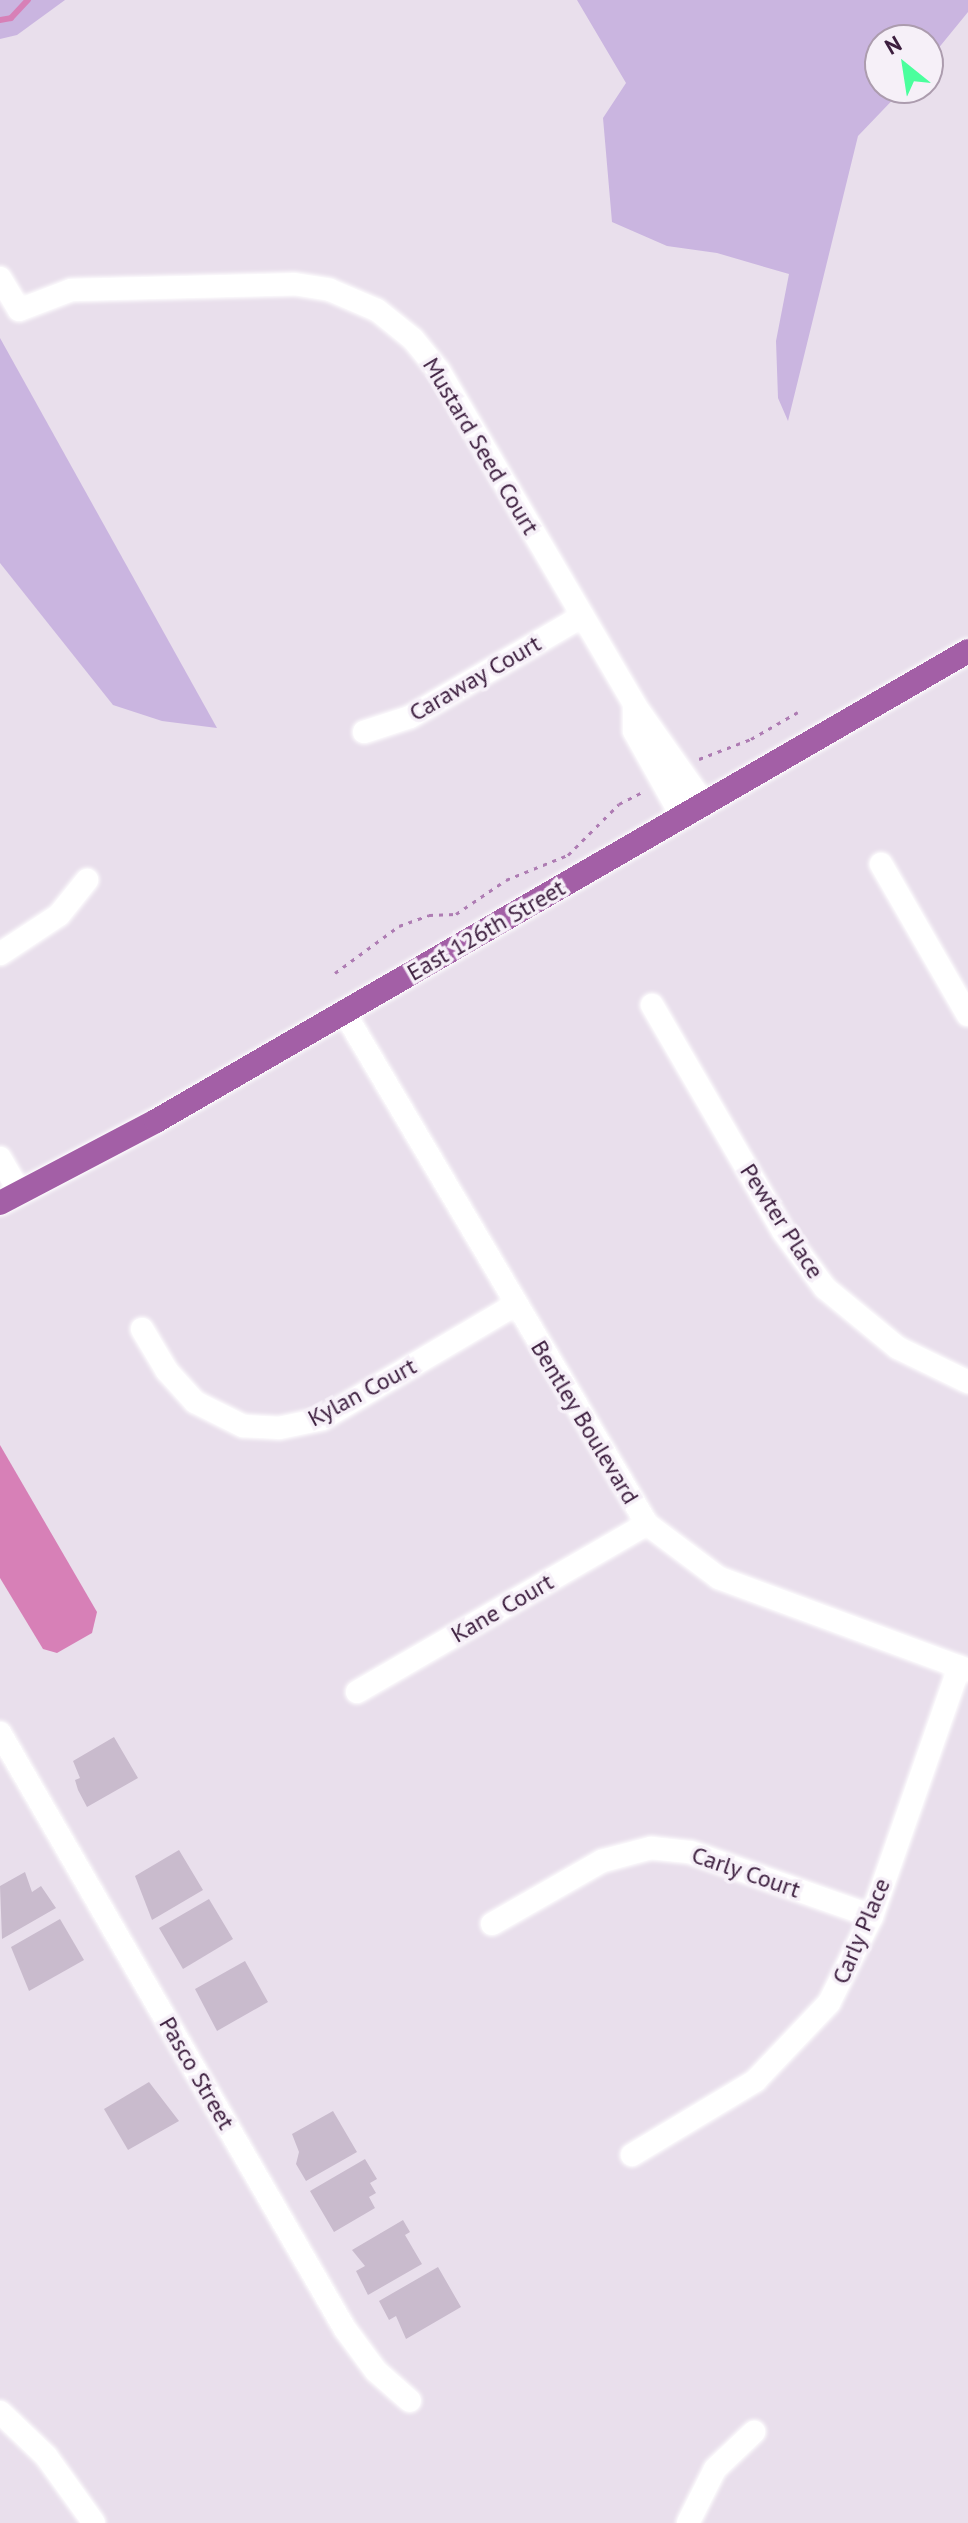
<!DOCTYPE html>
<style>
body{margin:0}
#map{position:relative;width:968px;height:2523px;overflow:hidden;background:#e9dfec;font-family:"PT Sans",sans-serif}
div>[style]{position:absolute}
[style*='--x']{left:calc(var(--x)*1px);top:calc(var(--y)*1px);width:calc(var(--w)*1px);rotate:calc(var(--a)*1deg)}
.green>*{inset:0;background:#cab5e0}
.water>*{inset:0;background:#d780b7}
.stream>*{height:6px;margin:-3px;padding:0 3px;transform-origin:3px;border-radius:3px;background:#d780b7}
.building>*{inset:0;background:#c9bbcd}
.path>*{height:3px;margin-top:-1.5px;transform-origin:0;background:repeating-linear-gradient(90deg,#ae7cb3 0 4px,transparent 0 10px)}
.roads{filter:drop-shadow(0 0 2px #fff) drop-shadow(0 0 2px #fff)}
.minor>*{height:22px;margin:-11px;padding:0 11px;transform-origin:11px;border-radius:11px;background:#fff}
.major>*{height:24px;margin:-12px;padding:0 12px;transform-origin:12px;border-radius:12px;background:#a35fa6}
span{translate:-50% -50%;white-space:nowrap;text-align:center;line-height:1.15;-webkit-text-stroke:7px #f6f0f8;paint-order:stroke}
.street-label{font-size:24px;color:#3c1e3e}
.north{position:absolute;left:864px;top:24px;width:80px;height:80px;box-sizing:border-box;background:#f6f0f8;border:2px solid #ac9cae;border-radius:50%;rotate:330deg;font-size:22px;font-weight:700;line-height:32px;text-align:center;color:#3c1e3e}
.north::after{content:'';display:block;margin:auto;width:28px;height:36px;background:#4aff9d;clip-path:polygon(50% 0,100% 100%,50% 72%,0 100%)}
</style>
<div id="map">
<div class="green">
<i style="clip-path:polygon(0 0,65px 0,17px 35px,0 39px)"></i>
<i style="clip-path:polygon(577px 0,968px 0,968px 12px,928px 61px,928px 40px,880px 40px,880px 88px,904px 88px,858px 136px,788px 421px,778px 398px,776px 341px,789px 274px,717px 253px,667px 246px,612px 222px,603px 118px,626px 83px)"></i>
<i style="clip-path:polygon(0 338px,217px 728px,162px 721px,113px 705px,0 563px)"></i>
</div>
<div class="water">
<i style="clip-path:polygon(0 1445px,97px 1612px,92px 1633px,57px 1653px,43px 1649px,0 1578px)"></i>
</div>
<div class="stream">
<i style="--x:0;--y:20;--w:11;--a:-10"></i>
<i style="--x:11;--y:18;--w:25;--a:-47"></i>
</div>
<div class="building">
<i style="clip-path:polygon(114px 1737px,138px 1778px,87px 1807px,78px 1790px,75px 1780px,80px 1778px,73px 1761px)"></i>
<i style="clip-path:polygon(179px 1850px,203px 1890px,152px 1920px,135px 1876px)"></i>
<i style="clip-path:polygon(25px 1872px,32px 1892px,41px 1886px,56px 1908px,2px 1939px,0 1886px)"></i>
<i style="clip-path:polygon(209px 1899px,233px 1939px,183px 1969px,159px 1928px)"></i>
<i style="clip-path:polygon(60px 1919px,84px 1960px,29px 1991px,11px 1947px)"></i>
<i style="clip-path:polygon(245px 1961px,268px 2002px,217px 2031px,195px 1989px)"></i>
<i style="clip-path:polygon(149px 2082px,179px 2121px,128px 2150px,104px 2109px)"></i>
<i style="clip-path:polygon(333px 2111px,357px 2152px,306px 2181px,296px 2164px,299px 2152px,292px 2134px)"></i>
<i style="clip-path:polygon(365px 2159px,377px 2179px,370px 2183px,376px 2193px,369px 2197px,375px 2208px,334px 2232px,310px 2191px)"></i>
<i style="clip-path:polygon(403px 2220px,410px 2232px,405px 2235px,422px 2264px,368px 2295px,356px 2271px,365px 2266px,352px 2250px)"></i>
<i style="clip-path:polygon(438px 2267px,461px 2307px,406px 2339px,396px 2316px,389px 2320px,379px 2301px)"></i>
</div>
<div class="path">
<i style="--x:699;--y:759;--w:56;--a:-21"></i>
<i style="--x:751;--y:739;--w:54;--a:-29.9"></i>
<i style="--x:335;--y:973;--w:79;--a:-36.3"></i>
<i style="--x:399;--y:926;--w:32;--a:-20"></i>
<i style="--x:429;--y:915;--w:27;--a:-2"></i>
<i style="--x:456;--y:914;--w:60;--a:-34.2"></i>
<i style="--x:506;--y:880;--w:67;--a:-22"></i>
<i style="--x:568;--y:855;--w:72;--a:-45"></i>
<i style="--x:619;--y:804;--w:28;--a:-27"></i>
</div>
<div class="roads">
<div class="minor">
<i style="--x:0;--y:278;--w:37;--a:59"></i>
<i style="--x:19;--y:310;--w:56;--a:-21"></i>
<i style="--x:71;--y:290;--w:223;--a:-1.5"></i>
<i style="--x:294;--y:284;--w:36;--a:9"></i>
<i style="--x:330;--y:290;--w:51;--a:23.1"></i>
<i style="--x:377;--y:310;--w:46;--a:38.9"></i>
<i style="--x:413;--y:339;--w:41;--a:50.9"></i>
<i style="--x:439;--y:371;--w:386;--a:59.6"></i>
<i style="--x:364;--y:732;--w:48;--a:-18.1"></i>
<i style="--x:410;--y:717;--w:200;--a:-30.3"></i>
<i style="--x:681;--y:815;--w:96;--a:-119.2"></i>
<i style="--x:634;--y:731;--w:27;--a:-90"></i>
<i style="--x:634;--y:704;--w:120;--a:54.9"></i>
<i style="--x:881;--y:864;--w:174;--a:60.1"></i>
<i style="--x:0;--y:954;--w:71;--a:-33.5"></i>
<i style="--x:59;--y:915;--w:45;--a:-51.3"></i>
<i style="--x:652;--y:1005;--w:261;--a:59.9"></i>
<i style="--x:783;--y:1231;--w:71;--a:53.6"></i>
<i style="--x:825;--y:1288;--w:94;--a:39.4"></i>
<i style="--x:898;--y:1348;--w:78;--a:25.9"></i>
<i style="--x:344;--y:1012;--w:595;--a:59.38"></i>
<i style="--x:647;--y:1524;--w:90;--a:36.9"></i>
<i style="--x:719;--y:1578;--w:265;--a:20.3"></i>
<i style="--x:0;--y:1158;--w:39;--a:60"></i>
<i style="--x:142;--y:1329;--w:49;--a:59.2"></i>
<i style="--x:167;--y:1371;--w:42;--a:47.9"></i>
<i style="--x:195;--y:1402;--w:54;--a:26.6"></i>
<i style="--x:243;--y:1426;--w:36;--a:3"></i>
<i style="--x:279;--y:1428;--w:44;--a:-11.8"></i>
<i style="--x:322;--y:1419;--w:224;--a:-30.6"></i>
<i style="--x:357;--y:1692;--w:335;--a:-30.1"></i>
<i style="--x:0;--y:1733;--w:689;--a:59.94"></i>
<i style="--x:345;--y:2329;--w:52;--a:53.6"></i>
<i style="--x:376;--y:2371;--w:45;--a:41.4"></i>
<i style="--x:492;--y:1924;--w:127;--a:-29.8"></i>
<i style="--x:602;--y:1861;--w:51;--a:-14.9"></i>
<i style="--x:651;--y:1848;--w:39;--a:6"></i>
<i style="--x:690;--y:1852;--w:193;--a:19.4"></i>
<i style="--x:632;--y:2155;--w:144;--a:-31"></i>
<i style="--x:755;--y:2081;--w:108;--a:-46.5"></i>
<i style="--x:829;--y:2003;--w:97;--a:-63.7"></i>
<i style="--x:872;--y:1916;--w:264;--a:-70.7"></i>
<i style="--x:0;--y:2412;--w:64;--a:43.7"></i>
<i style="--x:46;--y:2456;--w:82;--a:54.4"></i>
<i style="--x:688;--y:2523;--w:60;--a:-63.4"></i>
<i style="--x:715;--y:2469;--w:54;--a:-43.5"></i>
</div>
<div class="major">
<i style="--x:0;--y:1203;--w:176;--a:-27.7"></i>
<i style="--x:156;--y:1121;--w:938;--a:-30.06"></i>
</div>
</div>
<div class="street-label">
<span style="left:481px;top:446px;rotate:59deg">Mustard Seed Court</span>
<span style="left:475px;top:678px;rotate:-30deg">Caraway Court</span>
<span style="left:486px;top:930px;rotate:-30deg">East 126th Street</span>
<span style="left:782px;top:1221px;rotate:57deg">Pewter Place</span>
<span style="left:362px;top:1392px;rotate:-28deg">Kylan Court</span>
<span style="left:585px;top:1422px;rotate:59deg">Bentley Boulevard</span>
<span style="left:502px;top:1608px;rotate:-30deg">Kane Court</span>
<span style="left:746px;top:1872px;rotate:19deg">Carly Court</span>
<span style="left:861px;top:1931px;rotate:-67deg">Carly Place</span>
<span style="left:197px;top:2073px;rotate:60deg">Pasco Street</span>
</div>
<div class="north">N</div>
</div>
